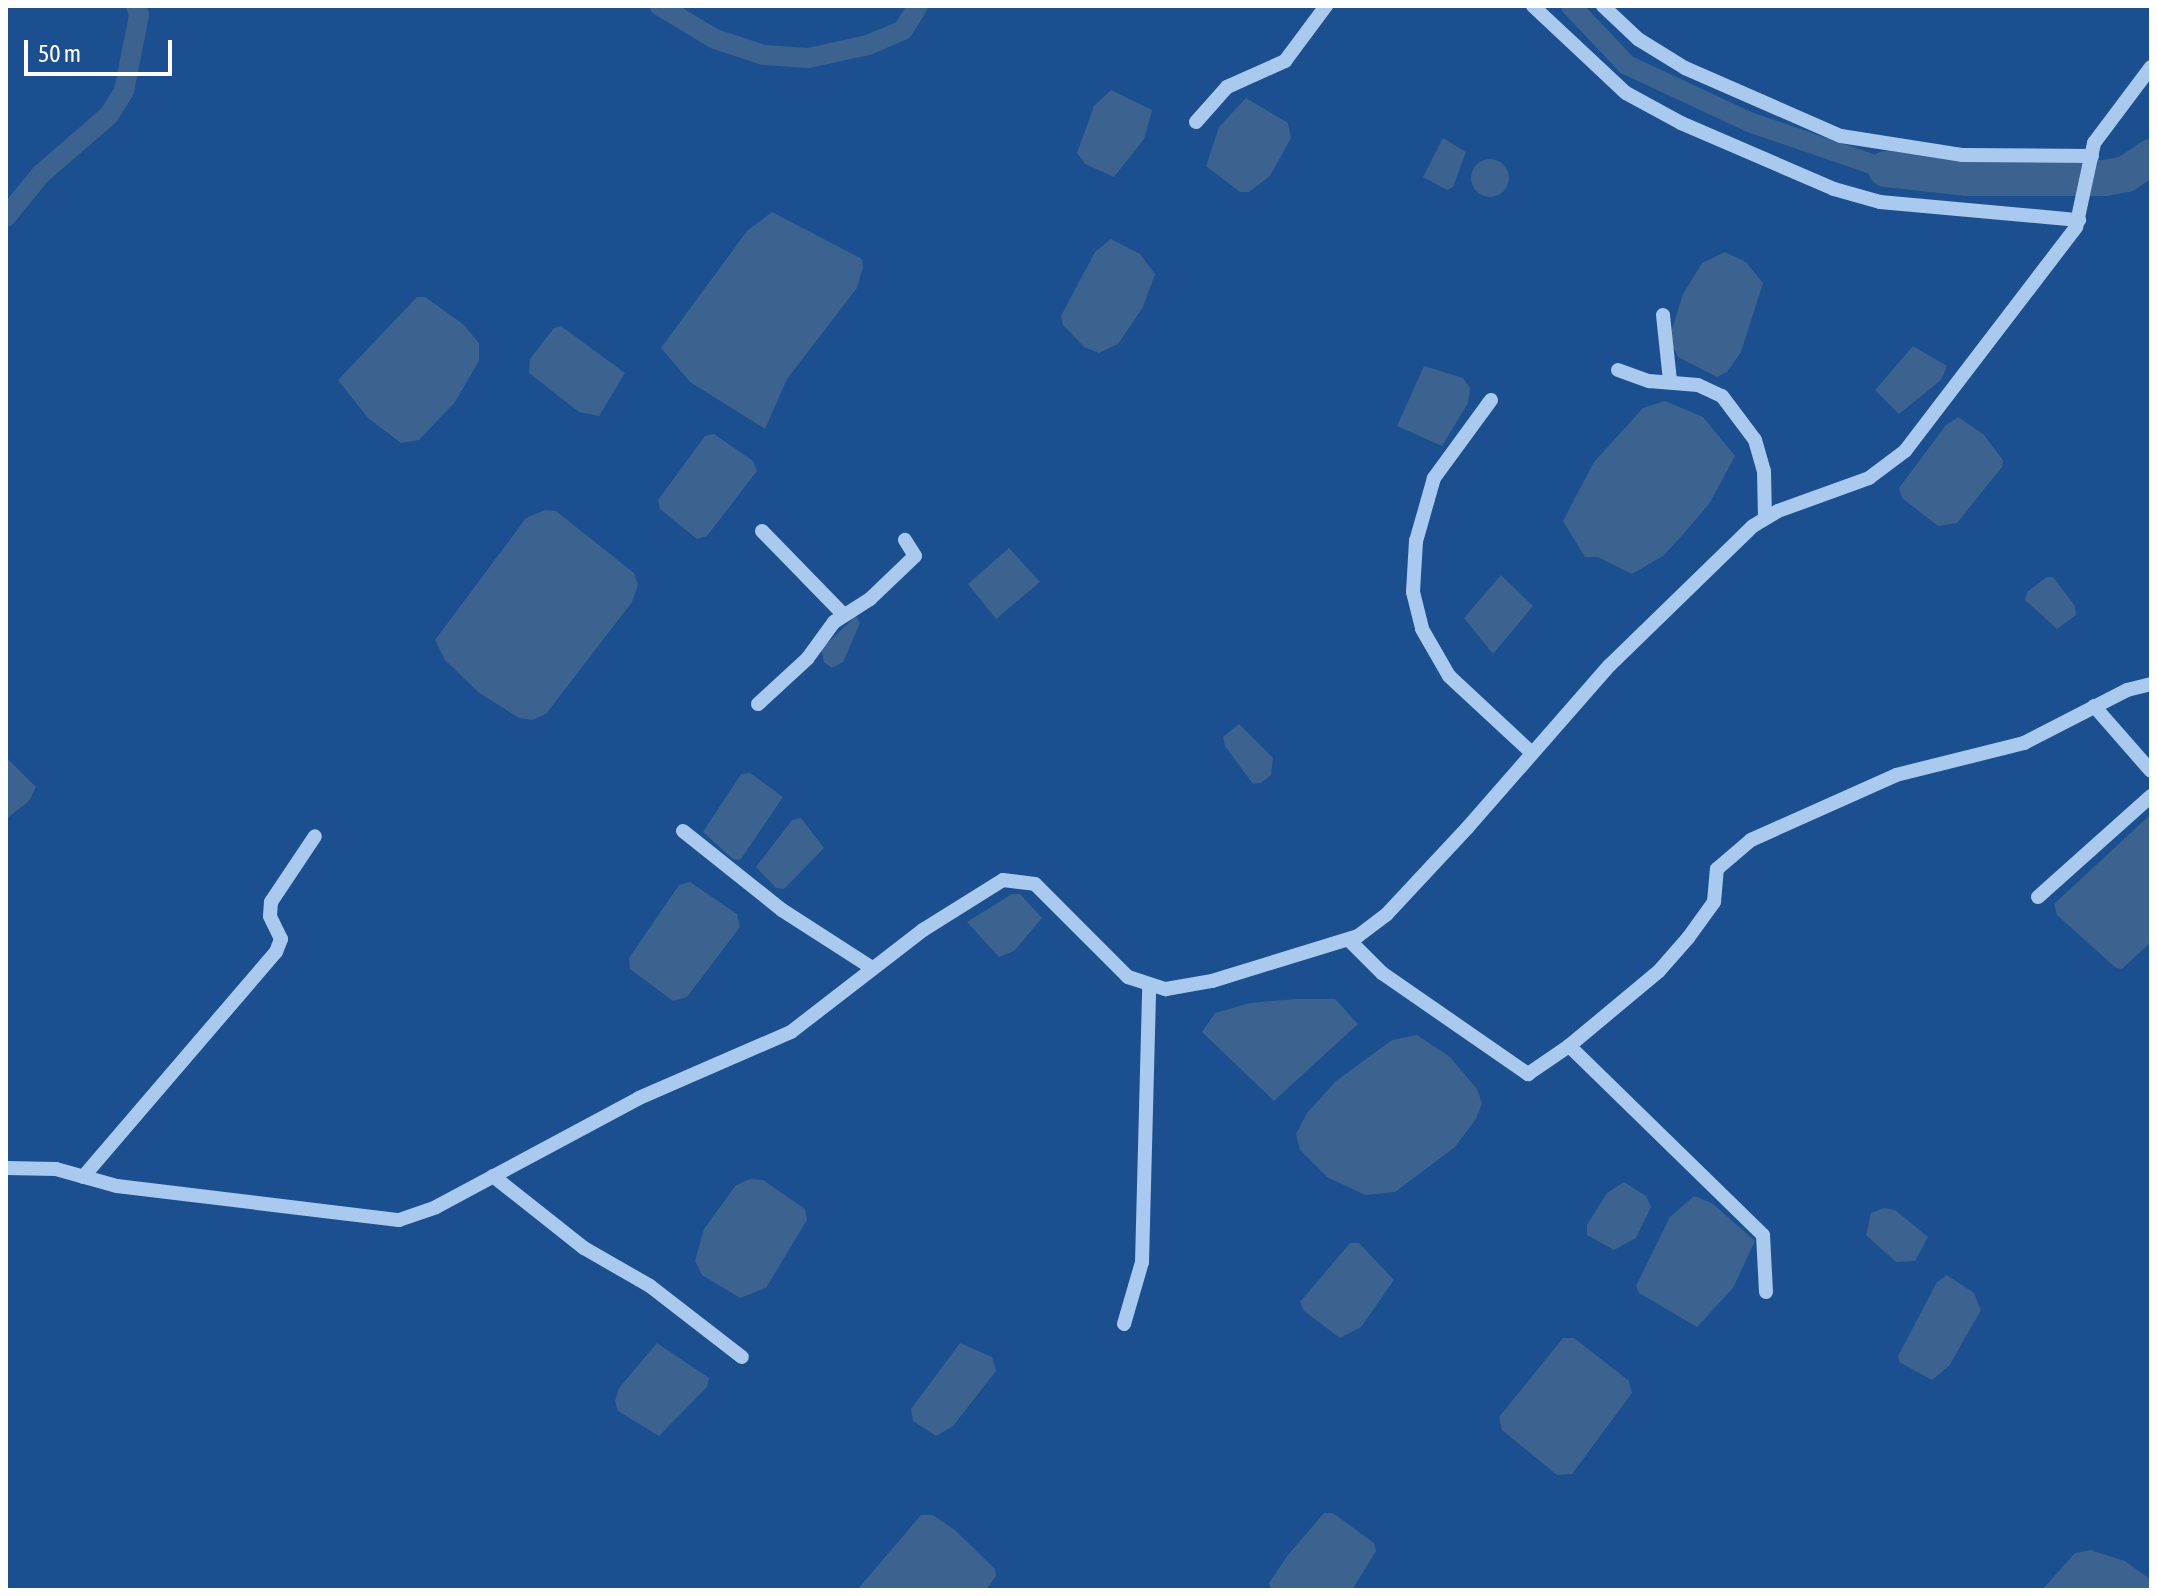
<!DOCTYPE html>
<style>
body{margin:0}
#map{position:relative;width:2157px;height:1596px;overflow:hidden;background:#1b4f8f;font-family:"Asap Condensed",sans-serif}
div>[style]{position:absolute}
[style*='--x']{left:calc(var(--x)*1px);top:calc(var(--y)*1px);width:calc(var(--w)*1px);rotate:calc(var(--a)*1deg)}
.water>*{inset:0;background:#3c6290}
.round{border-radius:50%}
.canal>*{height:20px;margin:-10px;padding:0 10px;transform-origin:10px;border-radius:10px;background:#3c6290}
.river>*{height:36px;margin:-18px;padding:0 18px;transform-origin:18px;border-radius:18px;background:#3c6290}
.minor>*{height:14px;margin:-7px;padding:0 7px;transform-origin:7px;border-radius:7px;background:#a9c9ee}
span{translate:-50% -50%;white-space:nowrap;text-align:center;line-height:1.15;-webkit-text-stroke:7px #1b4f8f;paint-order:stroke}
.frame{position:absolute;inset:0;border:8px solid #fff;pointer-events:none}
.scale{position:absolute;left:24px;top:40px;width:148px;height:36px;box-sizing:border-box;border:4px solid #fff;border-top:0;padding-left:10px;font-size:24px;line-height:28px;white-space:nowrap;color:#fff;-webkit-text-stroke:6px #1b4f8f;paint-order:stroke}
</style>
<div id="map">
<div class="water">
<i style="clip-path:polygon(1111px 90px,1152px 110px,1144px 139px,1114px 177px,1085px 164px,1077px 153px,1094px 106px)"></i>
<i style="clip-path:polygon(1246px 98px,1288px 123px,1291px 138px,1270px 176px,1249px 192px,1240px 192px,1206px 166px,1219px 127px)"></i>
<i style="clip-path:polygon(1443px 138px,1466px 152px,1453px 187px,1447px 190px,1423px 177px)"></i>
<i class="round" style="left:1471px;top:159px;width:38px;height:38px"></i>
<i style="clip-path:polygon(772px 212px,862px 259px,863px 267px,857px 288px,787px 379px,765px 429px,690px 382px,661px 348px,747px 231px)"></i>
<i style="clip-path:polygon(1111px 239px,1140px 254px,1155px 274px,1143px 307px,1118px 344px,1099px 353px,1084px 347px,1063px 325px,1061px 316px,1095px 252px)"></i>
<i style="clip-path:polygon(1725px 252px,1746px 262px,1763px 283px,1741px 352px,1727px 372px,1717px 377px,1678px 357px,1669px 339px,1683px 294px,1702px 263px)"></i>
<i style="clip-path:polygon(417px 297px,425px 297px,463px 324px,479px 343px,479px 361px,455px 402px,419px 440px,401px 443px,368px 418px,338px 380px)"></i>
<i style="clip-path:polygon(561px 326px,625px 373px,599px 416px,579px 412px,529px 373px,530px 359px,554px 328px)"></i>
<i style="clip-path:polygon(1913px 346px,1947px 366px,1941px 380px,1899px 414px,1875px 390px)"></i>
<i style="clip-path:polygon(1424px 366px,1463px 378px,1470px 388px,1468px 403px,1442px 446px,1397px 426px)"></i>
<i style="clip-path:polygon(1665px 401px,1703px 417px,1735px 456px,1709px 504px,1679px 539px,1663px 556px,1632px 574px,1598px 557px,1585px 557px,1563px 521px,1594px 462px,1643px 408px)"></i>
<i style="clip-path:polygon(1958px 417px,1983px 434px,2003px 460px,2002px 467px,1957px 523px,1938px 526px,1902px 498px,1899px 488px,1946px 425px)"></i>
<i style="clip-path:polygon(714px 434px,753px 461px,757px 471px,707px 536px,697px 539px,660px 509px,658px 500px,705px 436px)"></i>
<i style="clip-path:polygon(545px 510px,556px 511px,634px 573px,638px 585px,632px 602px,546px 714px,532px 720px,519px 718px,478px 692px,445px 660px,435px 640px,526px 518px)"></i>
<i style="clip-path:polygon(1009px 548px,1040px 582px,996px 619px,968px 584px)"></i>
<i style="clip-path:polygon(1501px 575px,1533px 606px,1493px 654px,1464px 618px)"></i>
<i style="clip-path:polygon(2047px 577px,2053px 577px,2075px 606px,2076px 615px,2057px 629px,2025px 600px,2027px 592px)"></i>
<i style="clip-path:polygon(856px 616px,860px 623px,843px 662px,832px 668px,824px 662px,821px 649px)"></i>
<i style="clip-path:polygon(1239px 724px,1273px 758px,1271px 775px,1261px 783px,1253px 784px,1225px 746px,1223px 737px)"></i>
<i style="clip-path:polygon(6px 757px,36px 787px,29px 801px,6px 819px)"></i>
<i style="clip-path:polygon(750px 773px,783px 797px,741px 859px,734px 860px,703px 832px,741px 774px)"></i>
<i style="clip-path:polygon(2151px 814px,2151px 942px,2122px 969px,2116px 968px,2057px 915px,2054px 904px)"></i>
<i style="clip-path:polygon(801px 818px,824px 848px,784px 889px,776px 888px,756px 867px,792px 820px)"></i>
<i style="clip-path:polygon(690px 882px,737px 914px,740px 927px,687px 997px,673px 1001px,630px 969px,629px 958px,679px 885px)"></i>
<i style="clip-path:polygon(1012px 894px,1020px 894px,1042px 918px,1014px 951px,999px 957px,967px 922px)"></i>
<i style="clip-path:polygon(1295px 999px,1335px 999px,1358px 1024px,1274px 1101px,1202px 1032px,1215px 1013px,1250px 1003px)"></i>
<i style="clip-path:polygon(1417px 1035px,1450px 1057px,1477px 1089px,1482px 1103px,1476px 1119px,1455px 1147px,1395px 1192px,1365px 1195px,1327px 1177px,1300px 1150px,1296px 1134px,1307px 1113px,1336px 1081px,1392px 1040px)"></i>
<i style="clip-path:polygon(750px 1179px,763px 1180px,805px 1209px,807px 1220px,766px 1288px,740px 1298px,702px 1275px,695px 1261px,704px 1229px,736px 1185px)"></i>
<i style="clip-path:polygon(1624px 1182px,1646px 1196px,1651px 1207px,1636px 1238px,1614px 1250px,1587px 1235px,1587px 1225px,1607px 1193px)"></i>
<i style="clip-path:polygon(1694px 1196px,1712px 1203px,1755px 1241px,1733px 1288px,1697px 1327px,1639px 1293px,1636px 1286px,1670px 1217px)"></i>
<i style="clip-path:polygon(1884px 1208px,1895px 1210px,1928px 1237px,1915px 1261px,1896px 1262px,1866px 1235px,1871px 1213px)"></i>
<i style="clip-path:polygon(1350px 1243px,1359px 1243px,1394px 1280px,1361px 1327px,1340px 1338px,1304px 1311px,1300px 1302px)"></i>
<i style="clip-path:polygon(1947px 1275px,1974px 1293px,1981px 1310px,1949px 1366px,1932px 1380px,1899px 1362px,1898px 1356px,1937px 1282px)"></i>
<i style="clip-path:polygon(1563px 1338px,1574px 1338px,1629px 1381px,1632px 1393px,1572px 1474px,1557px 1475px,1502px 1430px,1499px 1417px)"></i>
<i style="clip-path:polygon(657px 1343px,709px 1378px,707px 1387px,659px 1436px,618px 1411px,615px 1401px,619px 1388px)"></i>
<i style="clip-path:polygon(960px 1343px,992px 1357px,996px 1371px,953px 1426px,936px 1436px,913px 1421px,911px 1409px)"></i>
<i style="clip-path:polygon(1324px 1513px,1333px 1513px,1374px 1543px,1376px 1551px,1352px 1590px,1271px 1590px,1269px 1583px,1288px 1555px)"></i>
<i style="clip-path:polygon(921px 1515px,933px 1515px,956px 1531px,995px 1569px,996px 1576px,986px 1590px,857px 1590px)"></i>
<i style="clip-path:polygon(2090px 1550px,2125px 1561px,2151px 1580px,2151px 1590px,2042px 1590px,2075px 1553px)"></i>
</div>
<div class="canal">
<i style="--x:660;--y:6;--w:64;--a:31"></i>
<i style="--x:715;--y:39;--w:52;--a:18.1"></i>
<i style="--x:764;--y:55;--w:44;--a:3.9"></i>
<i style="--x:808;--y:58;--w:61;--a:-12.2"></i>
<i style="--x:868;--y:45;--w:38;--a:-23"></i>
<i style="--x:903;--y:30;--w:28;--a:-58"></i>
<i style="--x:1571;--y:6;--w:81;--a:46.5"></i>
<i style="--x:1627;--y:65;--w:135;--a:25"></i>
<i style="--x:1749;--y:122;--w:145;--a:18.9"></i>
<i style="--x:6;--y:217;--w:55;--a:-50.9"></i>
<i style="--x:41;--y:174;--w:90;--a:-40.9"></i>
<i style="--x:109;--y:115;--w:28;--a:-58"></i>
<i style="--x:124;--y:91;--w:77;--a:-78.8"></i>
<i style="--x:139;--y:15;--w:9;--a:-108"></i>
</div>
<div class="river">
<i style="--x:1886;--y:169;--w:81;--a:6.3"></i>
<i style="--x:1967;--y:178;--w:138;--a:0"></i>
<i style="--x:2105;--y:178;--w:21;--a:-11"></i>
<i style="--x:2126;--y:174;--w:30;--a:-34"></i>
</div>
<div class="minor">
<i style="--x:1533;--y:6;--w:127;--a:43.1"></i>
<i style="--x:1626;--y:93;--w:63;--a:28.6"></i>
<i style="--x:1681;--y:123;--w:167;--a:23.3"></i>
<i style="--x:1834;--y:189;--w:48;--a:15.8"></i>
<i style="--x:1880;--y:202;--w:200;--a:5.2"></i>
<i style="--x:1603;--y:6;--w:48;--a:43.3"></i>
<i style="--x:1638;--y:39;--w:55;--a:31.7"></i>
<i style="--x:1685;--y:68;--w:170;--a:23.6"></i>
<i style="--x:1841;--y:136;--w:122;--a:8.9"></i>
<i style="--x:1962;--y:155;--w:130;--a:0.4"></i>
<i style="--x:1196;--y:122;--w:47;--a:-48.5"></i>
<i style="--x:1227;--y:87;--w:64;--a:-24.1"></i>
<i style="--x:1285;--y:61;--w:69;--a:-53.3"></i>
<i style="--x:1663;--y:315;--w:65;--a:83.9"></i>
<i style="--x:1618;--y:370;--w:33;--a:20"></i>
<i style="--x:1649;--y:381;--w:49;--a:4.7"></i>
<i style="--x:1698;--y:385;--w:26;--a:25"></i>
<i style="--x:1722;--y:396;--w:55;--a:53.1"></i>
<i style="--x:1755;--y:440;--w:32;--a:74"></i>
<i style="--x:1764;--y:471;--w:46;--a:88.8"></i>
<i style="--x:1491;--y:400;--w:97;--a:126.2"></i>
<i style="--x:1434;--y:478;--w:66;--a:105.9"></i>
<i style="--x:1416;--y:541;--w:51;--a:93.4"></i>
<i style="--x:1413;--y:592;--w:38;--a:76"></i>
<i style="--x:1422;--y:629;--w:54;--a:60.1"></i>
<i style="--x:1449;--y:676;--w:113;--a:42.9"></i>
<i style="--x:762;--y:531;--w:116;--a:45.7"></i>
<i style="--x:758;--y:704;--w:67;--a:-42.6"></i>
<i style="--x:807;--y:659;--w:46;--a:-53.9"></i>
<i style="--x:834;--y:622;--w:43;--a:-32.6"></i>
<i style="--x:870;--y:599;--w:62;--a:-43.7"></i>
<i style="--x:915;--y:556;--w:19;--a:-122"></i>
<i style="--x:2094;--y:706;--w:86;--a:48.8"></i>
<i style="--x:683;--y:831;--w:127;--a:38.6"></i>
<i style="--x:782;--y:910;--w:107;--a:32.8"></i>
<i style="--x:2038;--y:897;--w:152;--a:-41.8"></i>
<i style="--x:1349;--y:940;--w:47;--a:45"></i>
<i style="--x:1382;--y:973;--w:178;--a:34.7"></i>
<i style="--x:1528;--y:1074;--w:50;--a:-34.3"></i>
<i style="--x:6;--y:1168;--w:50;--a:1.1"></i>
<i style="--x:56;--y:1169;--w:63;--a:15.6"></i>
<i style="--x:117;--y:1186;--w:284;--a:6.9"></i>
<i style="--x:399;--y:1220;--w:39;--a:-19"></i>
<i style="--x:436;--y:1207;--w:230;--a:-28.2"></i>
<i style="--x:639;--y:1098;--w:166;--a:-23.5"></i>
<i style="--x:791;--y:1032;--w:167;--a:-37.7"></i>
<i style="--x:923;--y:930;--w:94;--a:-32"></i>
<i style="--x:1003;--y:880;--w:32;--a:7"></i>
<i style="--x:1035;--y:884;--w:132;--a:45"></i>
<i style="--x:1128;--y:977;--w:40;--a:18"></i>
<i style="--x:1166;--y:989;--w:47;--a:-9.9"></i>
<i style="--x:1212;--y:981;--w:153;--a:-17.1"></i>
<i style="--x:1358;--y:936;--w:35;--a:-37"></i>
<i style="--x:1386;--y:915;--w:120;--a:-47"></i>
<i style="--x:1468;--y:827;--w:215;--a:-48.8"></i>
<i style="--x:1610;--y:665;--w:199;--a:-44.2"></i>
<i style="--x:1753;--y:526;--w:29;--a:-31"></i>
<i style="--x:1778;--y:511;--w:97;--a:-19.9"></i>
<i style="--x:1869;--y:478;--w:45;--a:-36.9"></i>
<i style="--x:1905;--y:451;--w:282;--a:-52.6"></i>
<i style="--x:2076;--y:227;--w:86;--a:-77.9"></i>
<i style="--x:2094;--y:143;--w:95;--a:-53.1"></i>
<i style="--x:493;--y:1176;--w:116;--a:38.4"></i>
<i style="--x:584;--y:1248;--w:76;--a:29.9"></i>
<i style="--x:650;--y:1286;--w:116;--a:37.7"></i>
<i style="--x:83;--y:1177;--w:296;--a:-49.4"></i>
<i style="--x:276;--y:952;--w:14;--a:-69"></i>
<i style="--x:281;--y:939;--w:25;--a:-116"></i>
<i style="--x:270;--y:916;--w:14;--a:-86"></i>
<i style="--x:271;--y:902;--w:79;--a:-56.3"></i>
<i style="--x:1766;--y:1292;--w:57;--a:-93"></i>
<i style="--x:1763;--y:1235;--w:271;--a:-135.7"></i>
<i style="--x:1569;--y:1046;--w:117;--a:-39.8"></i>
<i style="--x:1659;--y:971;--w:44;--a:-48.7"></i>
<i style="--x:1688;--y:938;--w:44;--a:-54.2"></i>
<i style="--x:1714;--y:902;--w:33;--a:-85"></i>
<i style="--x:1717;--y:869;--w:45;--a:-40.5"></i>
<i style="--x:1751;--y:840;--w:159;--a:-24.1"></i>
<i style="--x:1896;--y:775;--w:132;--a:-14"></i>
<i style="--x:2024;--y:743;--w:116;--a:-27.2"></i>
<i style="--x:2127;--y:690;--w:25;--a:-14"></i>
<i style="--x:1124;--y:1324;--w:65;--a:-73.8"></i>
<i style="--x:1142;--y:1262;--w:276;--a:-88.5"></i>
</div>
<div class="frame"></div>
<div class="scale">50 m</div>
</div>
